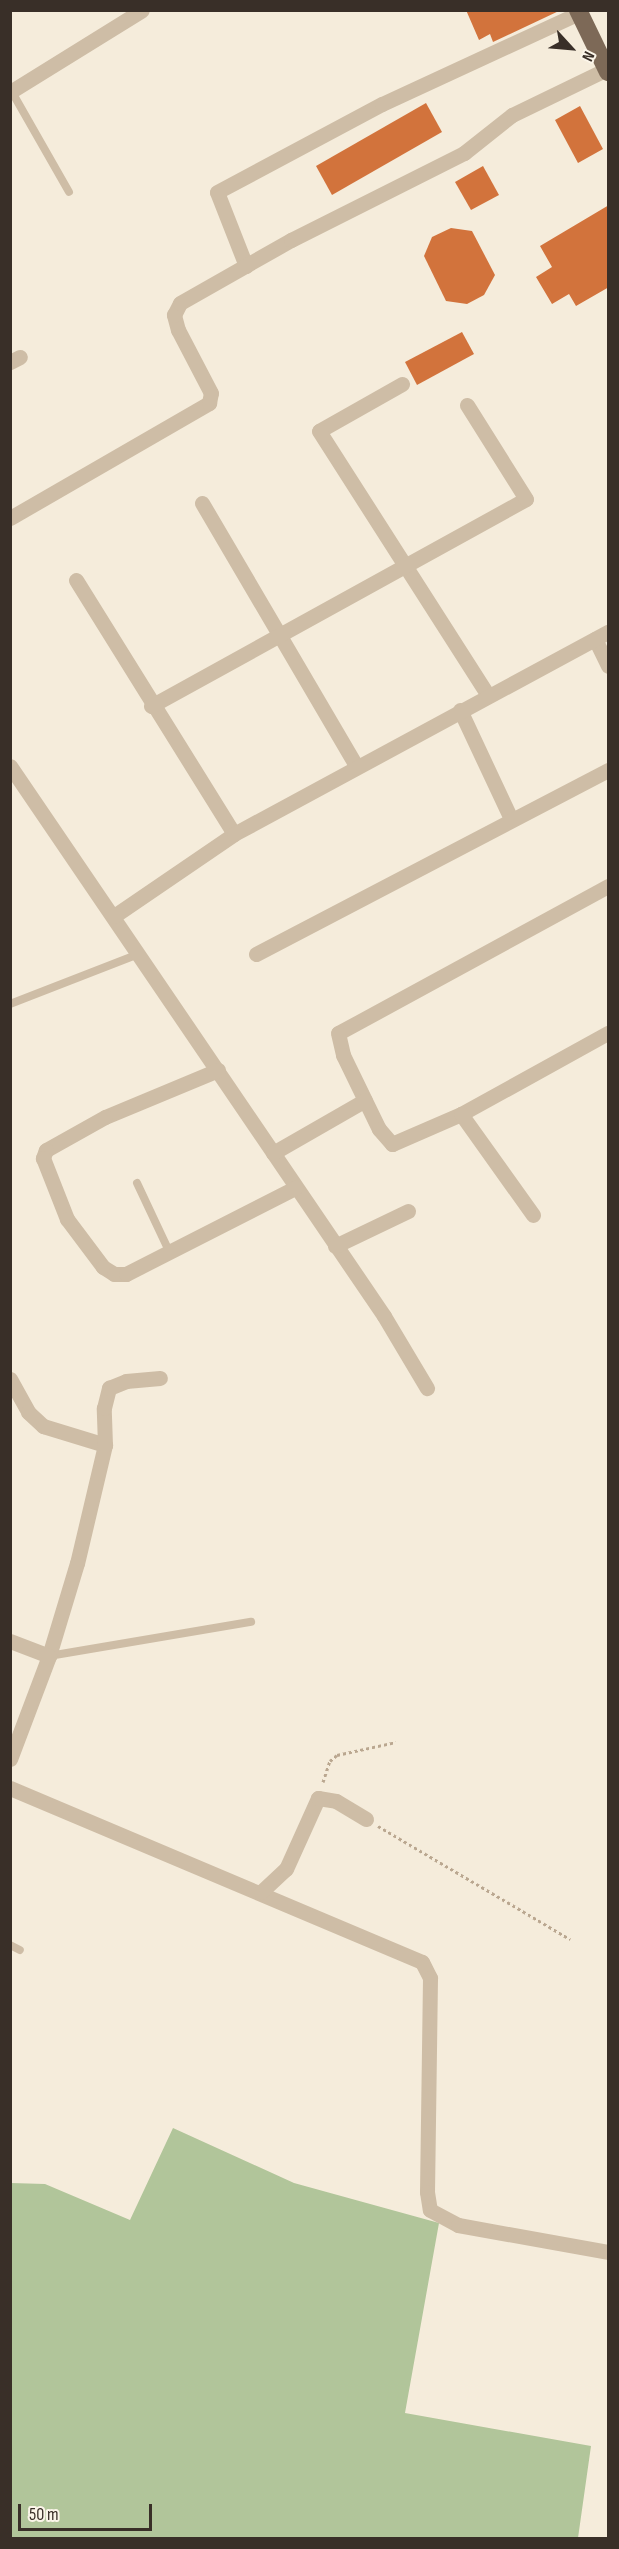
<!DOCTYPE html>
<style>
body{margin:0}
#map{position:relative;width:619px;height:2549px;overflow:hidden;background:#f5ecdb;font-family:"Sofia Sans Condensed",sans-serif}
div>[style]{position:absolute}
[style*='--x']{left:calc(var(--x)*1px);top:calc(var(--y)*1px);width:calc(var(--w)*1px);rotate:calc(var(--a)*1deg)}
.green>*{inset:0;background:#b1c59a}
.building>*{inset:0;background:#d2733c}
.path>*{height:3px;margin-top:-1.5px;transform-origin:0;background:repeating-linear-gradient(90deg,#baa790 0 3px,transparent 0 6px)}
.lane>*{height:8px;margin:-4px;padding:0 4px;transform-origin:4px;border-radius:4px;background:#cebda6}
.street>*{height:15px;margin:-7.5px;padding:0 7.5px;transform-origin:7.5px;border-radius:7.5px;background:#cebda6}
.primary>*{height:18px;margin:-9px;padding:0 9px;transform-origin:9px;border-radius:9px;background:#7d6957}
span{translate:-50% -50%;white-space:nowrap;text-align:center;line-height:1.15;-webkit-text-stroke:5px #fbf5e9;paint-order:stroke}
.frame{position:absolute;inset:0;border:12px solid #392f28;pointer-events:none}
.north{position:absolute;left:541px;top:18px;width:60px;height:60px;-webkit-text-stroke:4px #fbf5e9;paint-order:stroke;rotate:116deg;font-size:16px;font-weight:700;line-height:24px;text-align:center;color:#392f28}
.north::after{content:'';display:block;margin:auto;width:21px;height:27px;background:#392f28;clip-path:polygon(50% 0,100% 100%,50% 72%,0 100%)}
.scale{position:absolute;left:18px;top:2504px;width:134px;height:27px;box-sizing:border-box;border:3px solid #392f28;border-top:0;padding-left:8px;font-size:18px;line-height:21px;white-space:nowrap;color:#392f28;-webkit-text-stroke:4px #fbf5e9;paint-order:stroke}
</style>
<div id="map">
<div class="green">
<i style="clip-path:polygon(173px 2128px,294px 2183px,439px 2223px,405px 2413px,591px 2446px,578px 2538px,11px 2538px,11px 2183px,45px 2184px,130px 2220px)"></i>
</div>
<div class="building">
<i style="clip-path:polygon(466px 10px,561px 10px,493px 42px,490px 34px,479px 40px)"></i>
<i style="clip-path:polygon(426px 103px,442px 132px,332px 195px,316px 166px)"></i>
<i style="clip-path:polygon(580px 106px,603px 149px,578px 163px,555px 120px)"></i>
<i style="clip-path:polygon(483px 166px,499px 195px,471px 210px,455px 182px)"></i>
<i style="clip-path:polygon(609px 205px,609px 287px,576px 306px,569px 294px,552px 304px,536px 277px,552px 267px,540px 246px)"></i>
<i style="clip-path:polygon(451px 228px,472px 231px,495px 275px,484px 295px,467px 304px,446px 301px,424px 256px,432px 237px)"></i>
<i style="clip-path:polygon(462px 332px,474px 354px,417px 385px,405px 362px)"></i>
</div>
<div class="path">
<i style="--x:323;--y:1782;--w:22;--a:-72"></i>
<i style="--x:330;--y:1761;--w:9;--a:-41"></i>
<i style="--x:337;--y:1755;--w:60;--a:-12.4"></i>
<i style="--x:378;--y:1826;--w:223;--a:30.5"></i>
</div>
<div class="lane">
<i style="--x:12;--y:92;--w:115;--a:60.3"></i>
<i style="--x:10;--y:1004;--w:138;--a:-21.2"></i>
<i style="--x:137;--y:1183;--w:75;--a:64.8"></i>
<i style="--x:49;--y:1656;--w:205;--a:-9.6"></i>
<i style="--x:10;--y:1945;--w:11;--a:27"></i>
</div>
<div class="street">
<i style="--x:10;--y:92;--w:155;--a:-31.8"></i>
<i style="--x:246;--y:266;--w:79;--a:-111.4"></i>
<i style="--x:217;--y:192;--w:187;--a:-28.1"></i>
<i style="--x:382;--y:104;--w:217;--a:-24.8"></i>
<i style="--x:10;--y:362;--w:11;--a:-27"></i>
<i style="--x:402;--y:384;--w:95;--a:150.5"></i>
<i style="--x:319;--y:431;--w:313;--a:57.4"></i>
<i style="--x:202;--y:503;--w:304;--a:59.6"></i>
<i style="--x:10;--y:518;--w:230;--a:-30"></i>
<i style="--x:209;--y:403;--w:10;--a:-79"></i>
<i style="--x:211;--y:393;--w:71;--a:-117.6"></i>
<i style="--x:178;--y:330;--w:16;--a:-105"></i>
<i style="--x:174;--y:315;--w:13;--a:-63"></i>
<i style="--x:180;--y:303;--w:128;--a:-29.6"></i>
<i style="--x:291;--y:240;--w:194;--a:-26.7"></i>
<i style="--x:464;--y:153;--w:61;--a:-38.4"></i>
<i style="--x:512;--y:115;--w:106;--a:-25.8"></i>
<i style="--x:76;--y:580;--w:299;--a:58.1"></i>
<i style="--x:595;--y:639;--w:30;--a:64"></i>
<i style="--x:151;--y:706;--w:428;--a:-28.9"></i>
<i style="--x:526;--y:499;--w:111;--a:-122.1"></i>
<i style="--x:460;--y:710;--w:120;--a:64.9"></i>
<i style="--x:10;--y:766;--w:665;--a:55.78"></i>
<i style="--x:384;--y:1316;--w:84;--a:59.2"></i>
<i style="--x:608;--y:886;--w:307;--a:151.4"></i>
<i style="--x:338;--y:1033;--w:23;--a:77"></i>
<i style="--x:343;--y:1055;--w:82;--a:64.1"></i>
<i style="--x:379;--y:1129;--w:20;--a:49"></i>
<i style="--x:392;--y:1144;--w:75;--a:-23.5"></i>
<i style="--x:461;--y:1114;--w:168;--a:-28.9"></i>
<i style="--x:114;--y:916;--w:145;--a:-34.3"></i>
<i style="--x:234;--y:834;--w:425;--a:-28.4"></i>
<i style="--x:256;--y:954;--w:397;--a:-27.6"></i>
<i style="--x:218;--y:1070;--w:122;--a:157.4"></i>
<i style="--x:105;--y:1117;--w:68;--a:150.8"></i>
<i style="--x:46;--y:1150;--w:9;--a:111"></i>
<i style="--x:43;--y:1158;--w:66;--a:68.5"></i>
<i style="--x:67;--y:1219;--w:60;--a:53.1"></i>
<i style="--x:103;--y:1267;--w:13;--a:32"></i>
<i style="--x:114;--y:1274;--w:12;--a:0"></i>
<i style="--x:126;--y:1274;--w:190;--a:-27"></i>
<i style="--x:461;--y:1114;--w:124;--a:54.5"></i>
<i style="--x:273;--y:1153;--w:106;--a:-29.9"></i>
<i style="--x:335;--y:1246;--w:81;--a:-25.6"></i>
<i style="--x:10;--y:1379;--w:38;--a:61"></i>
<i style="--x:28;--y:1412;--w:21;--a:43"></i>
<i style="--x:43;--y:1426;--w:65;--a:17"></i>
<i style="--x:105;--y:1445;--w:121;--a:103.3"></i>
<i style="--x:77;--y:1563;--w:97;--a:106.8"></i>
<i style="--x:49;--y:1656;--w:110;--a:110.7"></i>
<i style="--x:105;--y:1445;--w:37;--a:-92"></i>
<i style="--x:104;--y:1408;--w:21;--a:-76"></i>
<i style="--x:109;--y:1388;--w:18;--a:-22"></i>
<i style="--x:126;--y:1381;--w:34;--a:-5"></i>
<i style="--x:10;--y:1641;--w:42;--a:21"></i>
<i style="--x:10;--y:1788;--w:447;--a:22.9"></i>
<i style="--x:422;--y:1962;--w:18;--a:63"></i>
<i style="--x:430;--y:1978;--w:214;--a:90.8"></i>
<i style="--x:427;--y:2192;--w:18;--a:81"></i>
<i style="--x:430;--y:2210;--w:32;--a:28"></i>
<i style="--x:458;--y:2225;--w:152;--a:10.2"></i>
<i style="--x:261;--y:1892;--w:34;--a:-43"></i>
<i style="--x:286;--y:1869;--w:78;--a:-65.7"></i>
<i style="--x:318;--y:1798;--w:18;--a:9"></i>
<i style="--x:336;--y:1801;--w:35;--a:31"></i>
</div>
<div class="primary">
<i style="--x:578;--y:10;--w:69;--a:64.2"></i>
</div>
<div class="frame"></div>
<div class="north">N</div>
<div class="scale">50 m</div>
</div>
